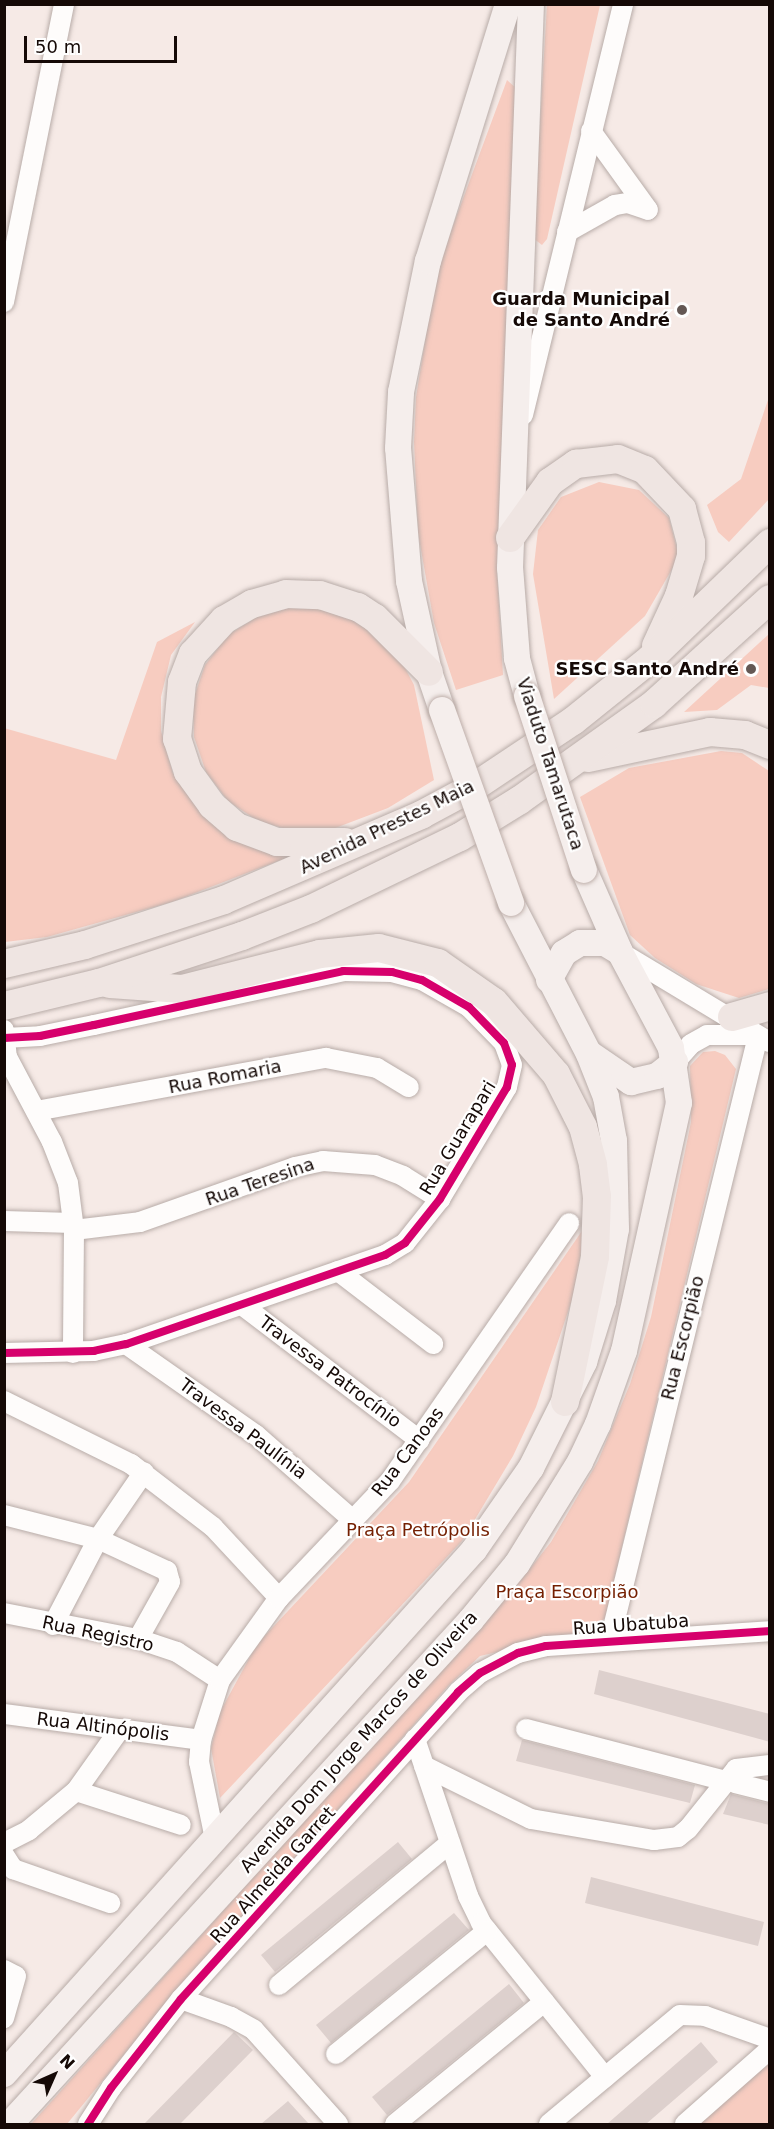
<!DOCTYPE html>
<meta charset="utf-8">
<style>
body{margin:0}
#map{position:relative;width:774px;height:2129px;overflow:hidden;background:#f6eae6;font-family:"DejaVu Sans",sans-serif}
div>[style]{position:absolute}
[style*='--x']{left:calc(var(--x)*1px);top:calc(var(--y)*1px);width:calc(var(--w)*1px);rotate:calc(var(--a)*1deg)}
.green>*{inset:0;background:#f7ccc0}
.building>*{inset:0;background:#ddd0cd}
.roads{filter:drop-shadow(0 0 2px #b8aca8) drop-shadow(0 0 2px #b8aca8)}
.minor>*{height:20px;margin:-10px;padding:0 10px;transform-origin:10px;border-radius:10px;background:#fefcfb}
.major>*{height:26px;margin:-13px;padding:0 13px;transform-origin:13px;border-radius:13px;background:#f5eeec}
.highway>*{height:28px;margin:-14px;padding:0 14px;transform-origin:14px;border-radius:14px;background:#efe5e2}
.bridges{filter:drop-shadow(0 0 2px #beafaa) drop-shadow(0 0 2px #beafaa)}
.major-bridge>*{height:26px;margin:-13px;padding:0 13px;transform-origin:13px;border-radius:13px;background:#f5eeec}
.cycleway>*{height:8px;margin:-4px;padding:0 4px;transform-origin:4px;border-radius:4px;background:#d6006c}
.dots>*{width:16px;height:16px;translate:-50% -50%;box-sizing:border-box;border:3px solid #fff;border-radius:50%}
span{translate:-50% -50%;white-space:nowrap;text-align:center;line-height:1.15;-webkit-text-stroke:4.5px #fff;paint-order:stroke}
.poi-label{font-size:18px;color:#150906;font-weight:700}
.right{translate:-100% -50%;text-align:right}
.street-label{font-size:18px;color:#150906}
.park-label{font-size:18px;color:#741f01}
.frame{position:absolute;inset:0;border:6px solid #150906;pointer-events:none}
.north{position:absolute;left:24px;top:2045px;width:60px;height:60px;-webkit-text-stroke:4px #fff;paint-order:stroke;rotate:45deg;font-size:16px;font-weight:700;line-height:24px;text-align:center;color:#150906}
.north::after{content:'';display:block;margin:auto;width:21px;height:27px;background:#150906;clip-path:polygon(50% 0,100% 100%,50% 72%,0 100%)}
.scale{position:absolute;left:24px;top:36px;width:153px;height:27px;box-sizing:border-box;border:3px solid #150906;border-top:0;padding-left:8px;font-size:18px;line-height:21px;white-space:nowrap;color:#150906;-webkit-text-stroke:4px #fff;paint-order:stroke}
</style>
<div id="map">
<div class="green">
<i style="clip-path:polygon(547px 5px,600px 5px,547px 239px,542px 245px,533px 238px)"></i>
<i style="clip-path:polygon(507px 80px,516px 88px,497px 571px,503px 675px,456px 690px,434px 623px,418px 533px,414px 442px,416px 397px,434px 286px,444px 250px)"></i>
<i style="clip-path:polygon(769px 397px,769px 499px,729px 542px,718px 532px,707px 505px,741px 479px)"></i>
<i style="clip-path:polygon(599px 482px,639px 490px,669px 518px,679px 557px,645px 616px,554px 699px,533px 574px,538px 530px,561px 497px)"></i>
<i style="clip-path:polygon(297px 606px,334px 610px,369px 625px,396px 651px,414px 685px,434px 780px,388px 808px,330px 830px,294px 831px,258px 821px,228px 801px,206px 772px,194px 737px,193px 700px,205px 665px,228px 635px,260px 615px)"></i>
<i style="clip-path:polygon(195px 622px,171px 655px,161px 697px,161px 731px,173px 774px,210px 820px,299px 853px,172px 902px,47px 937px,5px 942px,4px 728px,116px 760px,157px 642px)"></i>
<i style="clip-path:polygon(769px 634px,769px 688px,751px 685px,717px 710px,684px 712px)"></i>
<i style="clip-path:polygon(721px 751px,742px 753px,769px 771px,769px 989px,739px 998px,696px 984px,655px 958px,630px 935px,580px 797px,629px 768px)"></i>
<i style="clip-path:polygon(715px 1051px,725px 1055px,736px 1069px,605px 1618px,589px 1631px,480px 1656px,449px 1685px,171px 1997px,67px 2124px,31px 2124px,517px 1585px,551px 1542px,598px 1461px,630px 1384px,651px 1317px,691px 1122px,690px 1066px,703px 1052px)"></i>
<i style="clip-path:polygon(584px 1228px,576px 1288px,536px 1407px,513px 1456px,462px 1541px,220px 1798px,211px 1748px,220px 1712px,257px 1644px,409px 1482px)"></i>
<i style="clip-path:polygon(769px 2059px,769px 2124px,697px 2124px)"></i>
</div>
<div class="building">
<i style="clip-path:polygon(599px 1670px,770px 1714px,770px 1742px,594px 1694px)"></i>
<i style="clip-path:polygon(522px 1740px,695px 1785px,690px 1803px,516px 1761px)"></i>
<i style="clip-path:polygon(731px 1794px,770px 1804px,770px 1825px,723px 1814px)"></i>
<i style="clip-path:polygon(398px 1842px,412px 1859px,275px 1972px,261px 1955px)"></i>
<i style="clip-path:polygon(591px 1877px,764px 1922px,758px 1946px,585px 1903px)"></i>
<i style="clip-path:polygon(454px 1913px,469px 1930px,331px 2043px,316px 2025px)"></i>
<i style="clip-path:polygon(509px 1984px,524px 2003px,387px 2115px,372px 2097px)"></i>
<i style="clip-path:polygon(234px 2032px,253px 2050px,180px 2124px,144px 2124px)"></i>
<i style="clip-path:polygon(701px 2042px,718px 2062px,646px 2124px,607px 2124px)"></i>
<i style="clip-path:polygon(288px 2101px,309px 2124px,261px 2124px)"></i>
</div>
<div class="roads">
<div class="minor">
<i style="--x:591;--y:131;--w:97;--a:54.2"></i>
<i style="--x:567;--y:232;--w:55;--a:-29.4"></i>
<i style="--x:615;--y:205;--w:13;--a:-9"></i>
<i style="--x:628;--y:203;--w:21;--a:19"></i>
<i style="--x:4;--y:302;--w:304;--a:-78.6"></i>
<i style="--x:523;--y:415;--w:423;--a:-76.3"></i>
<i style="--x:620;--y:952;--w:174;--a:31.1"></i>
<i style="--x:4;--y:1030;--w:27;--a:84"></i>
<i style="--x:7;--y:1057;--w:96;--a:62.1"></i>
<i style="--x:52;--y:1142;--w:44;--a:68.7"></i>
<i style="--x:68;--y:1183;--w:47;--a:82.7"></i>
<i style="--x:74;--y:1230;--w:123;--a:90.5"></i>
<i style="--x:4;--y:1038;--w:36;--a:-3"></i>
<i style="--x:40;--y:1036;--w:55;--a:-11.5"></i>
<i style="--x:94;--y:1025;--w:255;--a:-12.2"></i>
<i style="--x:343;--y:971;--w:49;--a:1.2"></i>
<i style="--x:392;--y:972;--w:31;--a:15"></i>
<i style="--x:422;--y:980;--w:54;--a:29.9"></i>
<i style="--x:469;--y:1007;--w:50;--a:45.8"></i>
<i style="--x:504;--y:1043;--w:23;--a:70"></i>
<i style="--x:512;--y:1065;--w:23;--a:103"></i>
<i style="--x:507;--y:1087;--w:131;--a:120.9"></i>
<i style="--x:440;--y:1199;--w:56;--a:128.5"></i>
<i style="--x:405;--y:1243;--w:23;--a:149"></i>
<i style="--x:385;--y:1255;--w:274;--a:161"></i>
<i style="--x:126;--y:1344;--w:33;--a:168"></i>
<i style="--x:94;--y:1351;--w:90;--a:178.7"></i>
<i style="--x:675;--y:1062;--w:24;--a:-48"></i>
<i style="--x:691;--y:1044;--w:18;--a:-29"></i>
<i style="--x:707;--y:1035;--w:46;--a:0"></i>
<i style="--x:36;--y:1111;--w:295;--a:-10.4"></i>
<i style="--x:326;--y:1058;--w:52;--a:11.1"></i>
<i style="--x:377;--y:1068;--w:37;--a:31"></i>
<i style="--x:4;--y:1221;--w:69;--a:1.7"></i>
<i style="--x:74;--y:1230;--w:66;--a:-6.9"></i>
<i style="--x:140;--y:1222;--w:164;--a:-19.5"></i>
<i style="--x:295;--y:1167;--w:29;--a:-12"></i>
<i style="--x:323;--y:1161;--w:52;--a:4.4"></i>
<i style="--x:375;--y:1165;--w:30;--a:21"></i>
<i style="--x:403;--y:1176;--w:44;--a:31.9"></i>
<i style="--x:338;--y:1271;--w:120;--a:37.5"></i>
<i style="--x:242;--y:1305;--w:223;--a:37.3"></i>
<i style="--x:126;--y:1344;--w:159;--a:35"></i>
<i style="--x:256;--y:1435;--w:130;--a:41.3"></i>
<i style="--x:4;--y:1401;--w:142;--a:26.4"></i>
<i style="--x:131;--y:1464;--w:103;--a:37.5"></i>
<i style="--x:213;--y:1527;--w:97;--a:47.1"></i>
<i style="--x:4;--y:1515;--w:97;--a:14.3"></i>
<i style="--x:98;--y:1539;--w:76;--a:24.9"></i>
<i style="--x:167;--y:1571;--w:11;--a:75"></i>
<i style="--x:170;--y:1582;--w:65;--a:119.3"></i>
<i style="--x:4;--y:1613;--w:136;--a:11"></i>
<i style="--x:138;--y:1639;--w:41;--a:18.4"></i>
<i style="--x:177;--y:1652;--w:51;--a:33.1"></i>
<i style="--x:53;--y:1625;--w:97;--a:-62.4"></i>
<i style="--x:98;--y:1539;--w:81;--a:-55.5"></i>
<i style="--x:610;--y:1640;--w:622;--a:-76.23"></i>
<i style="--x:4;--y:1714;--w:199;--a:7.5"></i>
<i style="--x:526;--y:1729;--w:206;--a:14.6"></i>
<i style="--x:415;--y:1739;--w:166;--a:71.3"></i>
<i style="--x:468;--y:1896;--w:30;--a:64"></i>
<i style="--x:481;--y:1923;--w:198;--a:51.2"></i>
<i style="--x:424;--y:1766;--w:119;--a:26.4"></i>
<i style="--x:531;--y:1819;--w:125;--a:9.7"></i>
<i style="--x:654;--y:1840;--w:24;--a:-7"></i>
<i style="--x:678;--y:1837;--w:13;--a:-39"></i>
<i style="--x:688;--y:1829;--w:77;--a:-51.3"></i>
<i style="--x:736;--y:1769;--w:34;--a:-7"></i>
<i style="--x:735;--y:1783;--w:36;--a:14"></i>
<i style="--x:76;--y:1791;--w:110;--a:17.9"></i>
<i style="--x:215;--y:1839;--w:79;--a:-101.7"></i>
<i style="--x:199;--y:1762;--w:22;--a:-85"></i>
<i style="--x:201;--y:1740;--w:63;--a:-72.4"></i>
<i style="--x:220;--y:1680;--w:101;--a:-54.3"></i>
<i style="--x:279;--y:1598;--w:161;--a:-46.5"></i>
<i style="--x:390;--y:1481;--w:314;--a:-55.2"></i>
<i style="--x:4;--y:1843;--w:28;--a:-27"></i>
<i style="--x:29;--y:1830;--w:61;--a:-39.7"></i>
<i style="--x:76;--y:1791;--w:76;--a:-54.6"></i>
<i style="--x:4;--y:1855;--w:17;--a:57"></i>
<i style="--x:13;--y:1869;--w:103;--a:19.3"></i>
<i style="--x:4;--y:1970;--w:13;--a:27"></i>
<i style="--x:16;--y:1976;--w:44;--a:105.9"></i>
<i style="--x:279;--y:1985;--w:222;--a:-39.7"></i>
<i style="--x:181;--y:1999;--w:53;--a:19.8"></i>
<i style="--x:231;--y:2017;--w:26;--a:29"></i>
<i style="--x:254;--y:2030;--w:126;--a:48.2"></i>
<i style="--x:336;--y:2054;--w:195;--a:-39.2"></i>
<i style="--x:88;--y:2124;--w:43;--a:-57.4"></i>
<i style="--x:111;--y:2088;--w:113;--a:-51.8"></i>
<i style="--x:181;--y:1999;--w:413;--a:-47.9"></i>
<i style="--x:458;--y:1692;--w:29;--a:-41"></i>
<i style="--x:480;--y:1673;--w:43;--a:-27.8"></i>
<i style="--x:518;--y:1653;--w:29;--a:-14"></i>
<i style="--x:546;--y:1646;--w:225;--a:-3.8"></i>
<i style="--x:395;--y:2124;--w:193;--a:-39.3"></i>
<i style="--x:549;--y:2124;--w:170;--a:-39.8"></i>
<i style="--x:680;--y:2015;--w:25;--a:2"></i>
<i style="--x:705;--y:2016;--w:69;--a:19.5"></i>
<i style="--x:685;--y:2124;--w:113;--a:-41.4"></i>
</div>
<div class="major">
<i style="--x:527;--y:696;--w:39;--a:-105"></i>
<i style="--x:517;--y:658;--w:90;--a:-94.4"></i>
<i style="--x:510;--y:568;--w:564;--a:-87.87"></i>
<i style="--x:442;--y:710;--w:40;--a:-108.9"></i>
<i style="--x:429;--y:672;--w:93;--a:-102.4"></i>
<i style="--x:409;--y:581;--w:133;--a:-94.7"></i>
<i style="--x:398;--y:448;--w:56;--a:-86.9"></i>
<i style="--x:401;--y:392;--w:134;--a:-78.4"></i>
<i style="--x:428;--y:261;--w:269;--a:-72.7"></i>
<i style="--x:549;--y:980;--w:31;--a:-61"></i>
<i style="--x:564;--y:953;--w:19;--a:-32"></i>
<i style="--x:580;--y:943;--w:25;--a:0"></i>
<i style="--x:605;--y:943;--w:17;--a:31"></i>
<i style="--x:590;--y:1054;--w:50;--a:34.3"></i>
<i style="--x:631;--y:1082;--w:27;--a:-13"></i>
<i style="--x:657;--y:1076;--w:23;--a:-38"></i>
<i style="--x:4;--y:2074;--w:704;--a:-48.11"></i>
<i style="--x:474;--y:1550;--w:100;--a:-55.2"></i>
<i style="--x:531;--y:1468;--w:119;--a:-63.4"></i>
<i style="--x:584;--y:1362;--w:64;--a:-72.7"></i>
<i style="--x:603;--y:1301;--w:73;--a:-79.8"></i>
<i style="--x:616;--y:1229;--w:88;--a:-91.3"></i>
<i style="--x:614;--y:1141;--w:45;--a:-100.3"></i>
<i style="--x:606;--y:1097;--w:46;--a:-111.6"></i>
<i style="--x:589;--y:1054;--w:170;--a:-117.3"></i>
<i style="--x:10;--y:2124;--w:683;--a:-47.55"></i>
<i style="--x:471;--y:1620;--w:72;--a:-50.6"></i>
<i style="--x:517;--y:1564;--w:120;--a:-58.3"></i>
<i style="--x:580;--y:1462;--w:42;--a:-64.7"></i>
<i style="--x:598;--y:1424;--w:77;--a:-70.4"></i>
<i style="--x:624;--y:1351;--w:254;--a:-77.5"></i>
<i style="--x:679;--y:1103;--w:56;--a:-98.3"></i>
<i style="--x:671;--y:1048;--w:109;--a:-118"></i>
<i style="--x:620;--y:952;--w:90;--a:-113.7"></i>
</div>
<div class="highway">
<i style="--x:510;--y:538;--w:69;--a:-54.5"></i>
<i style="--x:550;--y:482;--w:32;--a:-35"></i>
<i style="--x:576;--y:464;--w:42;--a:-6.8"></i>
<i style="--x:618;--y:459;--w:29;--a:22"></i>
<i style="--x:645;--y:470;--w:54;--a:46.5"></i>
<i style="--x:682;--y:509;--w:35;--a:75"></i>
<i style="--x:691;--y:543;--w:13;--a:90"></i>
<i style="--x:691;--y:556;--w:42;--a:106.7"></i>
<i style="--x:679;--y:596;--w:55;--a:114.7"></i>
<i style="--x:588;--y:758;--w:125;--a:-12"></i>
<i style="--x:710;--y:732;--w:35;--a:5"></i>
<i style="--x:745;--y:735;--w:27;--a:22"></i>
<i style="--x:345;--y:842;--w:68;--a:180"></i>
<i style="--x:277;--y:842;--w:43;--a:-159.4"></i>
<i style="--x:237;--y:827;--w:33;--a:-139"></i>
<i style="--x:212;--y:805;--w:41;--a:-126"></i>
<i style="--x:188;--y:772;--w:35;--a:-108"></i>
<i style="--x:177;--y:739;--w:57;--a:-85"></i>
<i style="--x:182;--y:682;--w:30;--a:-69"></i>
<i style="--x:193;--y:654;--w:46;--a:-47.6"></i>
<i style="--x:224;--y:620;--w:32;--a:-30"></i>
<i style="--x:252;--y:604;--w:35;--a:-16"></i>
<i style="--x:286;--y:594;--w:34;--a:2"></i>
<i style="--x:320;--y:595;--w:40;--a:18"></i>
<i style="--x:358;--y:607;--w:20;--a:33"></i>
<i style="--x:375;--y:618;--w:76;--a:45"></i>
<i style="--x:4;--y:964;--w:83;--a:-13.2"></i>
<i style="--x:85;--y:945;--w:146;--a:-17.9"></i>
<i style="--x:224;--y:900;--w:215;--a:-23.3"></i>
<i style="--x:421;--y:815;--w:64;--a:-28.2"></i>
<i style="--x:477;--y:785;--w:115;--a:-33.7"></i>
<i style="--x:573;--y:721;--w:99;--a:-38.8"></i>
<i style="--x:650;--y:659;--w:167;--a:-44"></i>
<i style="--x:110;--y:984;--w:72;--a:4"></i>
<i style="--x:182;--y:989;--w:142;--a:-14.2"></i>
<i style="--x:320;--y:954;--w:59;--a:-5.8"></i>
<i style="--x:379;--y:948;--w:61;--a:14.3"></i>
<i style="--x:438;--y:963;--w:68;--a:34.9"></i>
<i style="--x:494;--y:1002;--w:95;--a:49.3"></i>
<i style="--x:556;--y:1074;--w:59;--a:63"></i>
<i style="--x:583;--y:1127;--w:39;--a:75"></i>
<i style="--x:593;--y:1165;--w:31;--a:83"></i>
<i style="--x:597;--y:1196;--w:61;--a:91.9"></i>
<i style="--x:595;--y:1257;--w:148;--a:101.7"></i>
<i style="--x:4;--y:1006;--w:98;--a:-13.6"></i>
<i style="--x:99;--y:983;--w:151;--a:-18.2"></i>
<i style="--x:242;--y:936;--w:74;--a:-21.4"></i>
<i style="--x:311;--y:909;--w:165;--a:-25.8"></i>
<i style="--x:460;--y:837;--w:70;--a:-31.7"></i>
<i style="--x:520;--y:800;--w:165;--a:-35.6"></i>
<i style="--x:654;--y:704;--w:156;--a:-42.2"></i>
<i style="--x:732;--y:1017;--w:40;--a:-16"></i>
</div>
</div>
<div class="bridges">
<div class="major-bridge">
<i style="--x:527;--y:696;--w:183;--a:71.9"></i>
<i style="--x:442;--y:710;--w:205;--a:70.3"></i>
</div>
</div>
<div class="cycleway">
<i style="--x:4;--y:1038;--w:36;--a:-3"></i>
<i style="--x:40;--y:1036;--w:55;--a:-11.5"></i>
<i style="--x:94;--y:1025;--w:255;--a:-12.2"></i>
<i style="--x:343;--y:971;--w:49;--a:1.2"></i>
<i style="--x:392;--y:972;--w:31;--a:15"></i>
<i style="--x:422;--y:980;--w:54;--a:29.9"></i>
<i style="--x:469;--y:1007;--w:50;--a:45.8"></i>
<i style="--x:504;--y:1043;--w:23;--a:70"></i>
<i style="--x:512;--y:1065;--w:23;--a:103"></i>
<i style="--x:507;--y:1087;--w:131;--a:120.9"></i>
<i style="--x:440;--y:1199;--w:56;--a:128.5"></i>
<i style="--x:405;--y:1243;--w:23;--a:149"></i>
<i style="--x:385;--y:1255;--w:274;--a:161"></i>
<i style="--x:126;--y:1344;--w:33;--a:168"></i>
<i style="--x:94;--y:1351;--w:90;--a:178.7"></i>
<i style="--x:88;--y:2124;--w:43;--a:-57.4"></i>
<i style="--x:111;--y:2088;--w:113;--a:-51.8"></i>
<i style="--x:181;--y:1999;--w:413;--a:-47.9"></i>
<i style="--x:458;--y:1692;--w:29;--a:-41"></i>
<i style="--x:480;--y:1673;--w:43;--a:-27.8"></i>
<i style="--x:518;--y:1653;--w:29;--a:-14"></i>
<i style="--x:546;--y:1646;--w:225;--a:-3.8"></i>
</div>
<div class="dots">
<i style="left:682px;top:310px;background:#645854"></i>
<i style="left:751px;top:669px;background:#645854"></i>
</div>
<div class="poi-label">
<span class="right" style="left:670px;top:310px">Guarda Municipal<br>de Santo André</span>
<span class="right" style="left:739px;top:669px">SESC Santo André</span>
</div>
<div class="street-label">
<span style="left:550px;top:764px;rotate:72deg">Viaduto Tamarutaca</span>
<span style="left:387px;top:827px;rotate:-26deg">Avenida Prestes Maia</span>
<span style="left:225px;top:1077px;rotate:-11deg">Rua Romaria</span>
<span style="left:458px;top:1138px;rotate:-59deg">Rua Guarapari</span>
<span style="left:260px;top:1182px;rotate:-19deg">Rua Teresina</span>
<span style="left:683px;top:1338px;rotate:-76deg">Rua Escorpião</span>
<span style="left:330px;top:1372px;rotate:37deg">Travessa Patrocínio</span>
<span style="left:243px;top:1429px;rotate:37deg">Travessa Paulínia</span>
<span style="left:408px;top:1452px;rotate:-53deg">Rua Canoas</span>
<span style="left:631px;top:1625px;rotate:-4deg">Rua Ubatuba</span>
<span style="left:98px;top:1634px;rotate:12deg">Rua Registro</span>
<span style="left:103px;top:1727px;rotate:7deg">Rua Altinópolis</span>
<span style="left:359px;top:1742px;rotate:-48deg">Avenida Dom Jorge Marcos de Oliveira</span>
<span style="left:273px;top:1875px;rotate:-48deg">Rua Almeida Garret</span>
</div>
<div class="park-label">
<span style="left:418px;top:1530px">Praça Petrópolis</span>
<span style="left:567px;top:1592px">Praça Escorpião</span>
</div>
<div class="frame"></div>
<div class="north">N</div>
<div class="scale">50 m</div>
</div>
